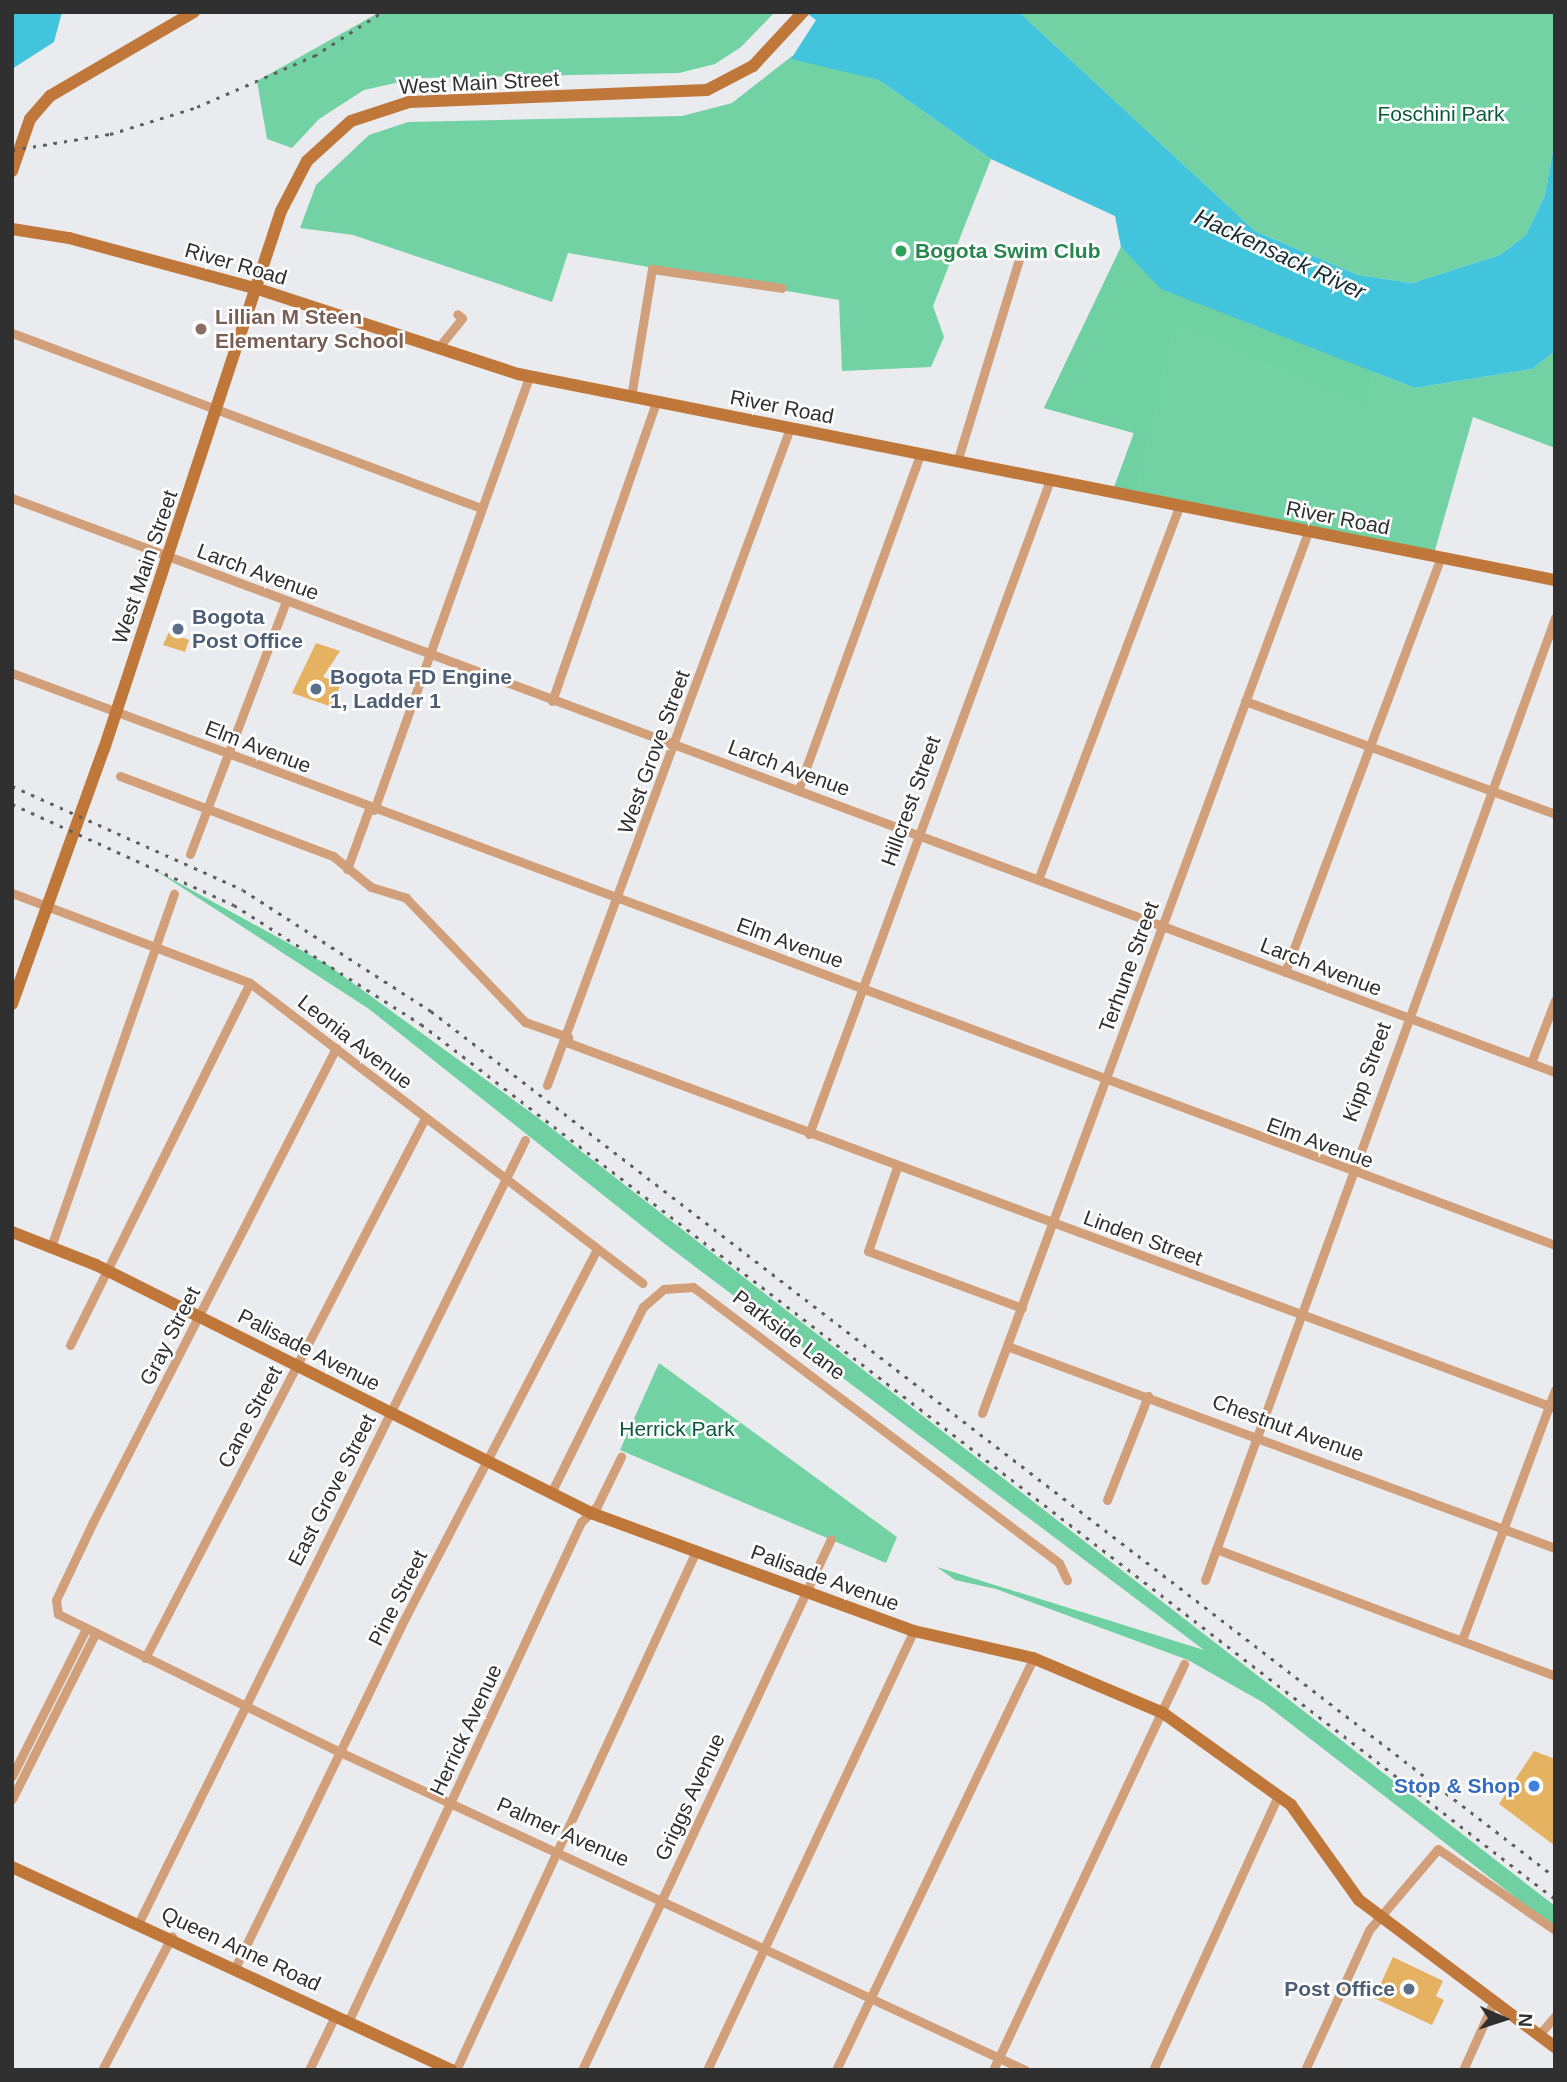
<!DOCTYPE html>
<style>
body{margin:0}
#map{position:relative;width:1567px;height:2082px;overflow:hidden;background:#eaebee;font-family:Helvetica,sans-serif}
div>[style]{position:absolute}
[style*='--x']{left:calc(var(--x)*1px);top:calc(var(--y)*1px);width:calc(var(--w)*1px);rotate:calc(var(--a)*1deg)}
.green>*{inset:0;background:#72d2a3}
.forest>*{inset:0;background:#6fd0a1}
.water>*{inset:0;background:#42c4dc}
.building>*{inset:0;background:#e5b261}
.street>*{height:9px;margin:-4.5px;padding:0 4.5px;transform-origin:4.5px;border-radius:4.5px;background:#d19f79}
.secondary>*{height:12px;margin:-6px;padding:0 6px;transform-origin:6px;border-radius:6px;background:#c0773a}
.rail>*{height:2.5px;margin-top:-1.25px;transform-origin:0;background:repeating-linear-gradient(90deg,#606061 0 3.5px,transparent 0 10.5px)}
.dots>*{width:19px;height:19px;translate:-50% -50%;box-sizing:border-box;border:4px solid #fff;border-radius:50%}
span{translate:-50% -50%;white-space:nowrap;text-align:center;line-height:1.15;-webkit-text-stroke:5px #fff;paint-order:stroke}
.street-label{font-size:21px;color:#303031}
.park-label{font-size:21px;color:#0a593b}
.leisure-label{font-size:21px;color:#27864d;font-weight:700}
.left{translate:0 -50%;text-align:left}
.education-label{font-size:21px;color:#785e54;font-weight:700}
.service-label{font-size:21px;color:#4e5e75;font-weight:700}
.right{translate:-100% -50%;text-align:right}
.shop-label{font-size:21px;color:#366cbe;font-weight:700}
.water-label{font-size:23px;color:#192e33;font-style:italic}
.frame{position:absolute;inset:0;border:14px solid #303031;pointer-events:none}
.north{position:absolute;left:1469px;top:1984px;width:70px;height:70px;-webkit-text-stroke:5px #fff;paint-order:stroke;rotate:93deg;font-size:19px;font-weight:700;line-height:28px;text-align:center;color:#303031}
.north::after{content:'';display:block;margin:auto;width:24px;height:32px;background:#303031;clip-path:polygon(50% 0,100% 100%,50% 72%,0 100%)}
</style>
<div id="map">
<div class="green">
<i style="clip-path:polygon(380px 12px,775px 12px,741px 47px,715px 64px,679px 73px,418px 78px,364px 90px,319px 119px,292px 148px,267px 139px,257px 81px)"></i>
<i style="clip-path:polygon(1019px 12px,1555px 12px,1555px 140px,1545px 195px,1526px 235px,1500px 255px,1412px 283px,1358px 275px,1255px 231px)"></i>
<i style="clip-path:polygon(792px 56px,879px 80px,991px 159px,933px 306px,944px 337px,931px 367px,842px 371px,839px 300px,568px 253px,552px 302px,353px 235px,300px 228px,316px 185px,369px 135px,408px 122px,682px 116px,732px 103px)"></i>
<i style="clip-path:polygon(1121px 247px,1162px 289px,1415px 388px,1532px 369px,1555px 351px,1555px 448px,1473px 417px,1433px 557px,1112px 493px,1134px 433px,1044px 408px)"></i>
<i style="clip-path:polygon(659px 1363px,897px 1537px,886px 1563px,620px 1450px)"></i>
</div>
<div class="forest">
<i style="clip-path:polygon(1121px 247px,1162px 289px,1374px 368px,1364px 403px,1174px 320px,1134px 497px,1112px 493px,1134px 433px,1044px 408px)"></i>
<i style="clip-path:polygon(155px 870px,328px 965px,537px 1117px,1555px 1906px,1555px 1928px,1264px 1703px,1188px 1660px,996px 1589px,955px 1580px,937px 1567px,1204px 1650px,661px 1241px,369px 1009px)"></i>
</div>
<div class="water">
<i style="clip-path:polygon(12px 12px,62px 12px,54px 42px,12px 69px)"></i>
<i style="clip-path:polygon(805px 12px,1019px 12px,1255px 231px,1358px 275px,1412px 283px,1500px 255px,1526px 235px,1545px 195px,1555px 140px,1555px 351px,1532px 369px,1415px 388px,1161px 289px,1121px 247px,1115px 216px,991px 159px,879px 80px,791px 59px,816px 20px)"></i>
</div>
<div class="building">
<i style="clip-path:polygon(169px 632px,189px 640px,185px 652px,163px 645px)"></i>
<i style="clip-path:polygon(316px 643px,340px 651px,323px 677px,341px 683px,332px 707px,292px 693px)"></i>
<i style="clip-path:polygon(1534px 1751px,1555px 1759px,1555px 1846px,1499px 1804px)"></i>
<i style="clip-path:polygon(1393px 1957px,1443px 1981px,1436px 1996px,1444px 2000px,1432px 2025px,1374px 1998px)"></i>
</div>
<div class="street">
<i style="--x:12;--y:333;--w:501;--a:20.46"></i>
<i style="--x:438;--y:348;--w:38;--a:-51"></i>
<i style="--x:462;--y:318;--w:6;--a:-141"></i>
<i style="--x:631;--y:397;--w:130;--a:-80.7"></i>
<i style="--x:652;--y:269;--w:131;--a:8.3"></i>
<i style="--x:957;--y:462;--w:219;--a:-73"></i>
<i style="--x:12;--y:498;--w:1646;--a:20.41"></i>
<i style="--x:12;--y:673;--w:1646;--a:20.34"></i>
<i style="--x:552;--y:701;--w:317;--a:-70.8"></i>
<i style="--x:1245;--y:701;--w:330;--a:20"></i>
<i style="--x:120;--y:776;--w:228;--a:20.6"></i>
<i style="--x:333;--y:856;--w:49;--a:39.2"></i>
<i style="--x:371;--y:887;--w:37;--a:17"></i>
<i style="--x:406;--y:898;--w:172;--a:46.2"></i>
<i style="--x:525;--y:1022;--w:46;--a:19.2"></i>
<i style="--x:798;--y:790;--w:357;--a:-70"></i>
<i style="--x:374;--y:810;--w:460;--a:-70.3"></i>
<i style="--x:190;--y:854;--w:271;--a:-69.2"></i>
<i style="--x:347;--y:869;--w:64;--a:-69.9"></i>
<i style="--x:1038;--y:880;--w:400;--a:-69.3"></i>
<i style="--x:12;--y:893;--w:254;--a:20.7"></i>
<i style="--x:250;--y:983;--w:494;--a:37.4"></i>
<i style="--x:1285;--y:972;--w:442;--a:-69.4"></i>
<i style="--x:566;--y:1042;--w:1055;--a:20.31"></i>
<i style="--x:336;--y:1048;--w:533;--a:117.14"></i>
<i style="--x:93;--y:1522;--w:86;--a:115.4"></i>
<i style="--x:56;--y:1600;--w:14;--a:82"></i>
<i style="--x:58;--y:1614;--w:314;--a:26.1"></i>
<i style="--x:340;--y:1752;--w:755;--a:24.9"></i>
<i style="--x:1531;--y:1063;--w:67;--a:-69.1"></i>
<i style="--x:547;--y:1085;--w:700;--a:-69.7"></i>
<i style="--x:809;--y:1134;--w:697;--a:-69.77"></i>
<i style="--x:897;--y:1167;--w:89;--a:109"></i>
<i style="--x:868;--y:1251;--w:164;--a:20.3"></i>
<i style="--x:52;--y:1244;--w:371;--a:-70.8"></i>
<i style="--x:70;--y:1345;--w:404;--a:-63.6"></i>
<i style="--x:1007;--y:1346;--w:584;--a:20.23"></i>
<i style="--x:982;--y:1413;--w:939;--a:-69.69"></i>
<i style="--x:551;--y:1493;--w:208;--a:-63.7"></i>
<i style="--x:643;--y:1307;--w:28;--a:-41"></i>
<i style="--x:664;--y:1289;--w:29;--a:-4"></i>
<i style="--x:693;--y:1287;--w:458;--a:37"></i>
<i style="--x:1059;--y:1563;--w:19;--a:65"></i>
<i style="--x:1107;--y:1500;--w:112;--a:-68.5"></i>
<i style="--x:1216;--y:1549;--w:362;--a:20.5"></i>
<i style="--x:1205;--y:1580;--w:1024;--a:-70.01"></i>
<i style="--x:1462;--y:1640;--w:267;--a:-69.6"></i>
<i style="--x:145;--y:1658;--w:608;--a:-62.59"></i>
<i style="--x:12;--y:1776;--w:165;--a:-63.3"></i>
<i style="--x:12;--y:1799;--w:185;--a:-63.3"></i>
<i style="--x:139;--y:1922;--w:872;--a:-63.73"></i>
<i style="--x:236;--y:1966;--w:389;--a:-64.1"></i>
<i style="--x:406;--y:1616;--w:414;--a:-62.5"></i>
<i style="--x:348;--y:2022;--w:552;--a:-65.01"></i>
<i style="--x:581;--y:1522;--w:23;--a:-45"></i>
<i style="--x:597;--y:1506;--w:55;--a:-63.9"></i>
<i style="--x:1539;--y:2035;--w:25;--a:-50"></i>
<i style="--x:102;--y:2070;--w:151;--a:-62.4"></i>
<i style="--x:309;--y:2070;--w:60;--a:-64.3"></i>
<i style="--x:456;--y:2070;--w:572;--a:-65.18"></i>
<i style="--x:582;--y:2070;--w:586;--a:-64.88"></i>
<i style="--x:707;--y:2070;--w:485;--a:-64.8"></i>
<i style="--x:836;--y:2070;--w:457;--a:-64.4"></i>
<i style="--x:993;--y:2070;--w:449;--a:-64.8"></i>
<i style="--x:1153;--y:2070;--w:303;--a:-65.5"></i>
<i style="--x:1305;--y:2070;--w:154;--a:-65.4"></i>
<i style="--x:1369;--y:1930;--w:106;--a:-49.6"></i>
<i style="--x:1438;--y:1849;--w:142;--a:34.7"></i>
<i style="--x:1463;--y:2070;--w:76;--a:-65.8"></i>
</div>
<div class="secondary">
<i style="--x:12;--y:171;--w:55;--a:-70.9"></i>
<i style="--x:30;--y:119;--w:30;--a:-49"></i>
<i style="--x:50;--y:96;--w:167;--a:-30.3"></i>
<i style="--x:12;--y:229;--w:58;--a:9"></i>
<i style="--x:69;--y:238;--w:196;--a:15.1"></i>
<i style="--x:258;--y:289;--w:274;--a:18.1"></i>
<i style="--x:518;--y:374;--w:1057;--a:11.24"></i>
<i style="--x:12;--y:1004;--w:271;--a:-70.2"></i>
<i style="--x:104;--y:749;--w:566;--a:-71.79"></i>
<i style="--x:281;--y:211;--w:56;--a:-62.5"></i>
<i style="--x:307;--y:161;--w:59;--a:-42.3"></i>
<i style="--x:351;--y:121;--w:61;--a:-18.1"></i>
<i style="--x:409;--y:102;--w:298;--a:-2.3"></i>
<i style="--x:707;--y:90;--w:52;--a:-27.6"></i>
<i style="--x:753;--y:66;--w:74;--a:-47.2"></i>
<i style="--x:12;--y:1232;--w:90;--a:21.4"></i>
<i style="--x:96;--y:1265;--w:554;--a:26.61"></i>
<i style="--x:591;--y:1513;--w:344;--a:20.1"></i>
<i style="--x:914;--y:1631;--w:122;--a:12.8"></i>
<i style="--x:1033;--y:1658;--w:141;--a:22.9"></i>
<i style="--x:1163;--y:1713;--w:158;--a:35.7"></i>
<i style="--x:1291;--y:1805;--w:117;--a:54.4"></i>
<i style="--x:1359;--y:1900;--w:245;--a:36.9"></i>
<i style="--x:12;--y:1867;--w:484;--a:24.8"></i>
</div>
<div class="rail">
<i style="--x:12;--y:150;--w:99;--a:-9.3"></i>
<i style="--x:110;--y:134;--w:91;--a:-17.2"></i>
<i style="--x:197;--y:107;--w:128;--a:-23.6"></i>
<i style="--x:314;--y:56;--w:81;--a:-32.9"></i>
<i style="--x:12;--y:786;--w:253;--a:24.2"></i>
<i style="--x:243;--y:890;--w:224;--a:32.8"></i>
<i style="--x:431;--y:1011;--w:1419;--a:37.61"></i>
<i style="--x:12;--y:804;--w:244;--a:24.5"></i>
<i style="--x:234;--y:905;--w:222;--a:32.5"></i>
<i style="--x:421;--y:1024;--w:1432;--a:37.65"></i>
</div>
<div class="dots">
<i style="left:901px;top:251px;background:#2e9e5b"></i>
<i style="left:201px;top:329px;background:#8d6e63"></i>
<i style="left:178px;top:629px;background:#5c6f8a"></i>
<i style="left:316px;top:689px;background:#5c6f8a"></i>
<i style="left:1534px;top:1786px;background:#3f7fe0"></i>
<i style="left:1409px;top:1989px;background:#5c6f8a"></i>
</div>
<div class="street-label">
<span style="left:479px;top:83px;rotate:-3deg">West Main Street</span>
<span style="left:236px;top:264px;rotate:16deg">River Road</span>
<span style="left:782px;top:407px;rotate:11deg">River Road</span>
<span style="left:1338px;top:518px;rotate:11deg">River Road</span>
<span style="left:145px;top:567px;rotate:-71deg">West Main Street</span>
<span style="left:258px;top:572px;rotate:20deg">Larch Avenue</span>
<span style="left:258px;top:747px;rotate:21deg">Elm Avenue</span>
<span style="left:654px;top:752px;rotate:-70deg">West Grove Street</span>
<span style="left:789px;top:768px;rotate:20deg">Larch Avenue</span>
<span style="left:911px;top:801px;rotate:-70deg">Hillcrest Street</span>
<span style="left:790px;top:943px;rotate:20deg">Elm Avenue</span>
<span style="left:1129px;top:967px;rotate:-70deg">Terhune Street</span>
<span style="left:1321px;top:967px;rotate:21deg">Larch Avenue</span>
<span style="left:355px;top:1042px;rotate:38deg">Leonia Avenue</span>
<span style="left:1367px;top:1072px;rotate:-70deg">Kipp Street</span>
<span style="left:1320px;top:1143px;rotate:20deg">Elm Avenue</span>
<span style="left:1143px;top:1238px;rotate:20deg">Linden Street</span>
<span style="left:789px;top:1335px;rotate:37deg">Parkside Lane</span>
<span style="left:170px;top:1336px;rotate:-63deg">Gray Street</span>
<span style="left:309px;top:1350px;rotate:27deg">Palisade Avenue</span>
<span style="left:250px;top:1417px;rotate:-62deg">Cane Street</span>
<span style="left:1288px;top:1428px;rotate:20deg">Chestnut Avenue</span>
<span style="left:332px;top:1490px;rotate:-63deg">East Grove Street</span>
<span style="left:825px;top:1578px;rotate:20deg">Palisade Avenue</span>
<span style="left:398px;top:1598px;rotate:-63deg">Pine Street</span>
<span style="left:466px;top:1730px;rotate:-65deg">Herrick Avenue</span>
<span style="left:690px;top:1797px;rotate:-65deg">Griggs Avenue</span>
<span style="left:563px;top:1832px;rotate:24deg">Palmer Avenue</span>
<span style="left:241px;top:1949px;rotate:25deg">Queen Anne Road</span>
</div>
<div class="park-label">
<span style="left:1441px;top:114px">Foschini Park</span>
<span style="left:677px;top:1429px">Herrick Park</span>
</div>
<div class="leisure-label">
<span class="left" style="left:915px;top:251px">Bogota Swim Club</span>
</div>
<div class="education-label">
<span class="left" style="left:215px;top:329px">Lillian M Steen<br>Elementary School</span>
</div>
<div class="service-label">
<span class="left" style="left:192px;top:629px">Bogota<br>Post Office</span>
<span class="left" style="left:330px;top:689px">Bogota FD Engine<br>1, Ladder 1</span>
<span class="right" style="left:1395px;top:1989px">Post Office</span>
</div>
<div class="shop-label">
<span class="right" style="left:1520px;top:1786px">Stop &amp; Shop</span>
</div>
<div class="water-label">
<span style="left:1280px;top:254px;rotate:25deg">Hackensack River</span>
</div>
<div class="frame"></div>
<div class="north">N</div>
</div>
